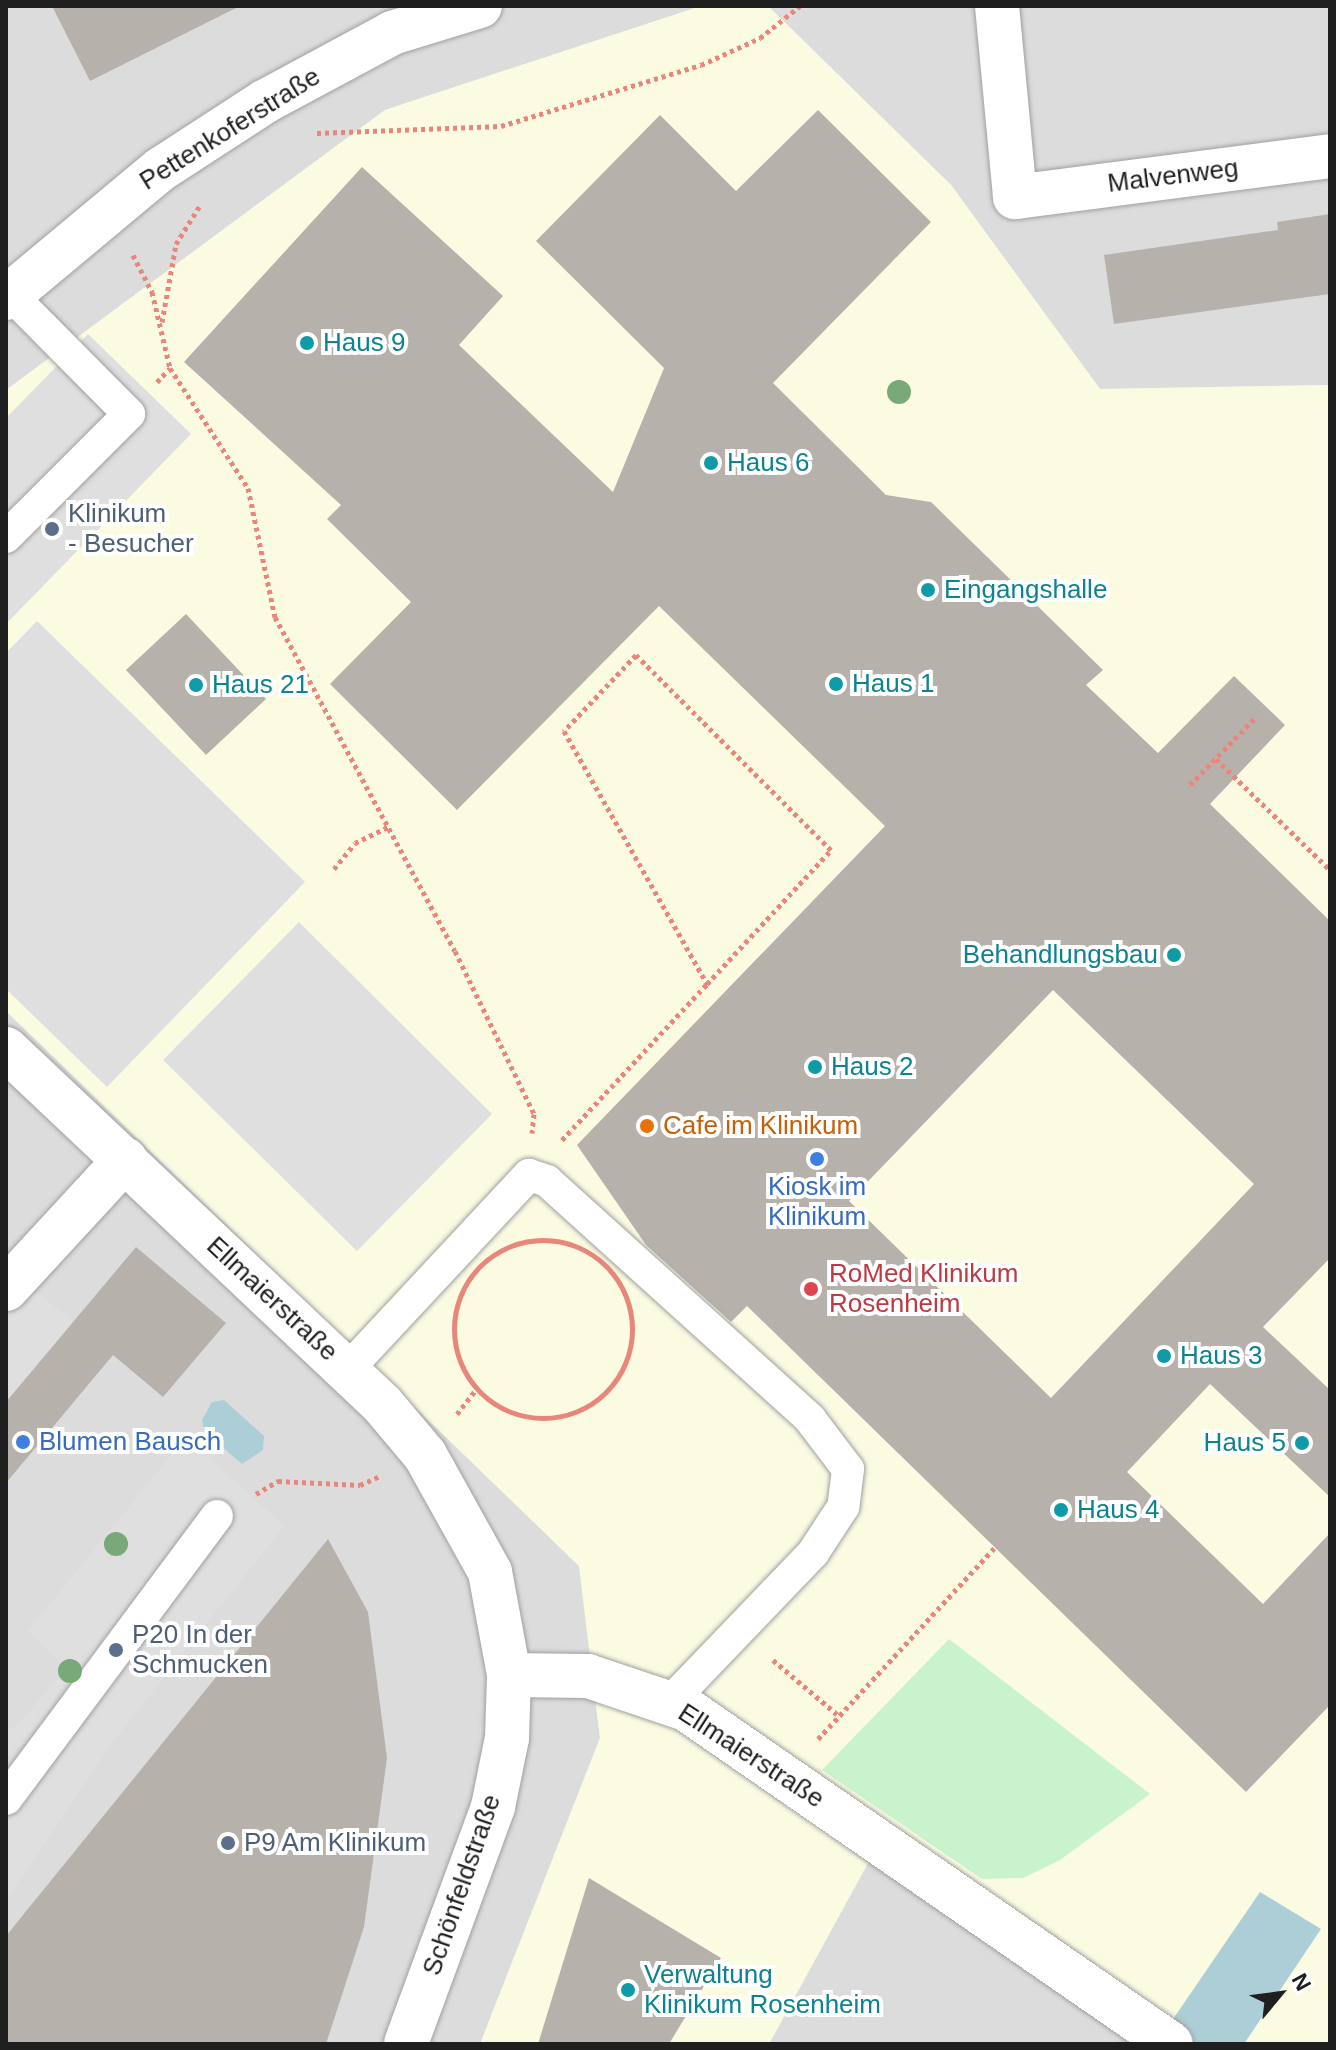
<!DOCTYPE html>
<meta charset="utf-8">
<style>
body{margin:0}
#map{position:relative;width:1336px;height:2050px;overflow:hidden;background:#eeece6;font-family:Arial,sans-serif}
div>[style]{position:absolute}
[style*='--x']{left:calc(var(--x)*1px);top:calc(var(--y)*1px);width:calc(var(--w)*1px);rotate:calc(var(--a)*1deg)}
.residential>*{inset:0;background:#dddcdc}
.education>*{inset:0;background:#fbfbe2}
.park>*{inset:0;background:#c9f3cc}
.parking>*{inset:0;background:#dfdfdf}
.water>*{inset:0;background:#acced7}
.building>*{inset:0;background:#b7b1ac}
.path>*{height:5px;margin-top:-2.5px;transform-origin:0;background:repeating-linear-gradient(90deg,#e9867c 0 4px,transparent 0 8px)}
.path>.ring{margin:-2.5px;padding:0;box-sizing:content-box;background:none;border:5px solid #e9867c;border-radius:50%}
.roads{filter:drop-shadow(0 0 2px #a0a0a0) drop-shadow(0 0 2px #a0a0a0)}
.service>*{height:32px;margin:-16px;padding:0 16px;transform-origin:16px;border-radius:16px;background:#fff}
.minor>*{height:44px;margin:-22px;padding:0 22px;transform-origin:22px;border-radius:22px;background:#fff}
.tertiary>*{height:44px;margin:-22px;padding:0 22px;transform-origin:22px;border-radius:22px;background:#fff}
.trees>*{width:24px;height:24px;margin:-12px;border-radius:50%;background:#79a879}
.dots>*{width:22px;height:22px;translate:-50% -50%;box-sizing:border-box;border:4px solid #fff;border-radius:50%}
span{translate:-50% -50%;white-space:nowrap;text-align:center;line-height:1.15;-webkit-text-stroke:8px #fff;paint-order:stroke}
.street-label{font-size:26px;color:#1f1f1f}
.culture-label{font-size:26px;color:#0d838f}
.left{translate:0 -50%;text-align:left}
.right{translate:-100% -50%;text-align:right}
.service-label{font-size:26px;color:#4e5e75}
.food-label{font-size:26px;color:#c56008}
.shop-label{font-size:26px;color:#366cbe}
.health-label{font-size:26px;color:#be3a42}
.frame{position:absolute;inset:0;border:8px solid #1f1f1f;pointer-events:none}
.north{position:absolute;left:1240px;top:1954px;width:80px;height:80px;-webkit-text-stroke:6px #fff;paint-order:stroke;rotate:61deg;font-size:22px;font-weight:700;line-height:32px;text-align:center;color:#1f1f1f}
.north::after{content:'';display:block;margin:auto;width:28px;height:36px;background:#1f1f1f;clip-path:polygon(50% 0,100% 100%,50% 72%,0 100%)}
</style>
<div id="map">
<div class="residential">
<i style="clip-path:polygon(6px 6px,701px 6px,385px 110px,6px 390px)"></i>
<i style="clip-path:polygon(768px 6px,1330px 6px,1330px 385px,1100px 389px,951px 185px)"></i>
<i style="clip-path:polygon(6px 1011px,579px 1566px,600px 1738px,480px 2044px,6px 2044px)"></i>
<i style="clip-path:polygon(885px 1832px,1197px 2044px,769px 2044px)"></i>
</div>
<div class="education">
<i style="clip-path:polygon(701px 6px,768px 6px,951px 185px,1100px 389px,1330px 385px,1330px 2044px,1197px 2044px,885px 1832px,769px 2044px,480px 2044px,600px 1738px,579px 1566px,6px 1011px,6px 390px,385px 110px)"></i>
</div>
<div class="park">
<i style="clip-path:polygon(949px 1639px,1150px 1794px,1060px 1860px,1023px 1878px,982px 1879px,822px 1770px)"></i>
</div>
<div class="parking">
<i style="clip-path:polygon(88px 334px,191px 434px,6px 624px,6px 418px)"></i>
<i style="clip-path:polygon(37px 621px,305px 882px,107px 1087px,6px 989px,6px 653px)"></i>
<i style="clip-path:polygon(299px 922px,492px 1114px,357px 1251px,163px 1060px)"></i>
<i style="clip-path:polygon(31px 1287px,74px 1322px,6px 1402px,6px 1314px)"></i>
<i style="clip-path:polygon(186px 1437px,284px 1526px,114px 1740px,6px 1900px,6px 1724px,14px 1729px,66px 1669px,28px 1631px)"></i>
</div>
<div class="water">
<i style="clip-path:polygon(224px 1400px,264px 1436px,263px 1450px,242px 1464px,205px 1432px,202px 1420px,212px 1402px)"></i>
<i style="clip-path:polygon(1260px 1892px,1321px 1929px,1244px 2044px,1156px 2044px)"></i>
</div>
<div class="building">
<i style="clip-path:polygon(52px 6px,240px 6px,90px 81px)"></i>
<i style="clip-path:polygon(evenodd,818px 110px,931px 222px,773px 383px,886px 495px,931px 502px,1103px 670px,1086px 685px,1158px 753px,1234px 676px,1285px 725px,1210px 804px,1330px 921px,1330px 1258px,1263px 1327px,1330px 1390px,1330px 1497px,1210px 1384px,1127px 1472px,1263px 1604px,1330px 1533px,1330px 1705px,1246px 1792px,747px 1306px,731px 1322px,646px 1245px,577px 1145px,885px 826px,659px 606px,457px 810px,330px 684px,411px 602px,327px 519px,341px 505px,184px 362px,362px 167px,503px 296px,459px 345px,613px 492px,664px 368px,536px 241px,660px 115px,736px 191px,818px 110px,1053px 990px,1254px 1184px,1051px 1398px,849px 1201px,1053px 990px)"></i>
<i style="clip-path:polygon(1330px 214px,1330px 294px,1114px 324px,1104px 255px,1278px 230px,1277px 222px)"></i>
<i style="clip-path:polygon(186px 614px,266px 699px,206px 755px,126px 670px)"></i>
<i style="clip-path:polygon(136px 1247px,226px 1323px,163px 1397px,113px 1355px,6px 1483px,6px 1402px)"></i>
<i style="clip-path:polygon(328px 1539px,368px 1612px,387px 1758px,364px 1927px,326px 2044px,6px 2044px,6px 1936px)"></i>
<i style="clip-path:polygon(589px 1878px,721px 1958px,669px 2044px,538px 2044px)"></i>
</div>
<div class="path">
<i style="--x:317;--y:133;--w:184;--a:-2.2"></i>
<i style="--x:501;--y:126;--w:209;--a:-17"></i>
<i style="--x:701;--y:65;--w:65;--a:-24.6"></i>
<i style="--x:760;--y:38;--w:51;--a:-38.7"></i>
<i style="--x:133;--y:255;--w:42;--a:62.8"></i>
<i style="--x:152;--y:292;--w:78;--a:76.7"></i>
<i style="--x:170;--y:368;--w:143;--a:57"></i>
<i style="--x:248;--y:488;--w:132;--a:78.2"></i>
<i style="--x:275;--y:617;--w:379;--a:61.7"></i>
<i style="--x:455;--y:951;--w:181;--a:64.1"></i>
<i style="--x:534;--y:1114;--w:19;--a:96"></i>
<i style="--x:162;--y:322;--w:79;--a:-79.8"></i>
<i style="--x:176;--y:244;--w:44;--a:-58.1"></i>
<i style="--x:157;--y:382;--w:19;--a:-47"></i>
<i style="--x:1216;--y:759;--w:159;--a:44.2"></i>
<i style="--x:1190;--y:785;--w:93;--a:-45.9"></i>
<i style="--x:334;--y:869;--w:33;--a:-51"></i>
<i style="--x:355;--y:843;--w:39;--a:-26"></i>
<i style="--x:562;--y:1140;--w:213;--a:-47.1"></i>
<i style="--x:707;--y:984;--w:183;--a:-47.2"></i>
<i style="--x:831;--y:850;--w:276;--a:-135"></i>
<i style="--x:636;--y:655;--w:105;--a:133.5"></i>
<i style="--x:564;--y:731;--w:291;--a:60.5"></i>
<i class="ring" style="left:454px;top:1240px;width:173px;height:173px"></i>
<i style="--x:457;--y:1414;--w:31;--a:-52"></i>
<i style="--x:256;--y:1494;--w:26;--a:-31"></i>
<i style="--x:278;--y:1481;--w:82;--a:2.8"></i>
<i style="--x:360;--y:1485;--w:22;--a:-24"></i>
<i style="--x:773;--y:1660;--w:87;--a:40.3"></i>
<i style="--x:818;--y:1739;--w:261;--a:-47.3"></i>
</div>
<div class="roads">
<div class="service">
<i style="--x:6;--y:537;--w:174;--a:-45"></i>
<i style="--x:129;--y:414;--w:169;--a:-134.8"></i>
<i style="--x:347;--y:1370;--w:267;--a:-47"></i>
<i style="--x:529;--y:1175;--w:19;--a:18"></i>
<i style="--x:547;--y:1181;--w:355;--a:42.1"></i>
<i style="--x:810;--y:1419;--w:63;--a:52.8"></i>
<i style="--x:848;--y:1469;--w:38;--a:97"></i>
<i style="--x:843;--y:1507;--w:55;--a:123.1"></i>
<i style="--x:813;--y:1553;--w:208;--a:133.8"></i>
<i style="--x:6;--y:1799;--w:353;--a:-53.3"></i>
</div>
<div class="minor">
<i style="--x:997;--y:6;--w:192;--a:84.6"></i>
<i style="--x:1015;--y:197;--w:318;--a:-7.4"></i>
<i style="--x:6;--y:298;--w:202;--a:-39.8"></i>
<i style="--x:161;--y:169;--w:123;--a:-33"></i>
<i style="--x:264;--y:102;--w:145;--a:-28.3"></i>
<i style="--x:392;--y:33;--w:92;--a:-17.1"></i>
<i style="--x:6;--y:1289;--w:176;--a:-47.3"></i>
<i style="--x:509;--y:1675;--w:79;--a:0.7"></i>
<i style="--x:588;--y:1676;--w:103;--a:18.6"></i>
<i style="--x:686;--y:1709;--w:589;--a:34.63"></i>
</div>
<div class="tertiary">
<i style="--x:6;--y:1049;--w:517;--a:43.35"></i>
<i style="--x:382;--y:1404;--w:67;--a:49.9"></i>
<i style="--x:425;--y:1455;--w:134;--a:60.9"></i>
<i style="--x:490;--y:1572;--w:105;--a:79.5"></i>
<i style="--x:509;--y:1675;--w:63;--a:91.8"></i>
<i style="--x:507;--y:1738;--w:70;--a:101.5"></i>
<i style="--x:493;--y:1807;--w:252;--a:110.2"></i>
</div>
</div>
<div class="trees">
<i style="left:899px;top:392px"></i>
<i style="left:116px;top:1544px"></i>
<i style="left:70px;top:1671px"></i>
</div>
<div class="dots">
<i style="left:307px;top:343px;background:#0f9aa8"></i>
<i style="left:711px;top:463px;background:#0f9aa8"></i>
<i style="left:52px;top:529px;background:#5c6f8a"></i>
<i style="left:928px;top:590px;background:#0f9aa8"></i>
<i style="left:836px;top:684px;background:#0f9aa8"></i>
<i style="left:196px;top:685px;background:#0f9aa8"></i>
<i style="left:1174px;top:955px;background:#0f9aa8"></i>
<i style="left:815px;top:1067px;background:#0f9aa8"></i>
<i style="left:647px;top:1126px;background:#e8710a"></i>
<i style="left:817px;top:1159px;background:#3f7fe0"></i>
<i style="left:811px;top:1289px;background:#e0444e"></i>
<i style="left:1164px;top:1356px;background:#0f9aa8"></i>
<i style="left:23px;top:1442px;background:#3f7fe0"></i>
<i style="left:1302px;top:1443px;background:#0f9aa8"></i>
<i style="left:1061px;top:1510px;background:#0f9aa8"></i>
<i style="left:116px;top:1650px;background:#5c6f8a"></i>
<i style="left:228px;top:1843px;background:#5c6f8a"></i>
<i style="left:628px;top:1990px;background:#0f9aa8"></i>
</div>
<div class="street-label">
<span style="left:230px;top:129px;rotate:-32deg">Pettenkoferstraße</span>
<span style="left:1173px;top:176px;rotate:-7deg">Malvenweg</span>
<span style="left:272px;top:1299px;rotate:43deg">Ellmaierstraße</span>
<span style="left:751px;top:1756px;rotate:33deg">Ellmaierstraße</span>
<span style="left:462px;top:1885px;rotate:-71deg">Schönfeldstraße</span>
</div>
<div class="culture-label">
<span class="left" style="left:323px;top:343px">Haus 9</span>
<span class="left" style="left:727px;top:463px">Haus 6</span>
<span class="left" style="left:944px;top:590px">Eingangshalle</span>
<span class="left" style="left:852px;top:684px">Haus 1</span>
<span class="left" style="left:212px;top:685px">Haus 21</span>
<span class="right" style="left:1158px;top:955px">Behandlungsbau</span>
<span class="left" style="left:831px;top:1067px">Haus 2</span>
<span class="left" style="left:1180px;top:1356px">Haus 3</span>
<span class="right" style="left:1286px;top:1443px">Haus 5</span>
<span class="left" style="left:1077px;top:1510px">Haus 4</span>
<span class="left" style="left:644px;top:1990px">Verwaltung<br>Klinikum Rosenheim</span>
</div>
<div class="service-label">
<span class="left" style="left:68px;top:529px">Klinikum<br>- Besucher</span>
<span class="left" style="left:132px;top:1650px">P20 In der<br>Schmucken</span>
<span class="left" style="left:244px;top:1843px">P9 Am Klinikum</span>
</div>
<div class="food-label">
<span class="left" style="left:663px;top:1126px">Cafe im Klinikum</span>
</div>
<div class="shop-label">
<span style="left:817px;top:1202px">Kiosk im<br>Klinikum</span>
<span class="left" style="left:39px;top:1442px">Blumen Bausch</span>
</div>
<div class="health-label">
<span class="left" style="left:829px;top:1289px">RoMed Klinikum<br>Rosenheim</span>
</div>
<div class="frame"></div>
<div class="north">N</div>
</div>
